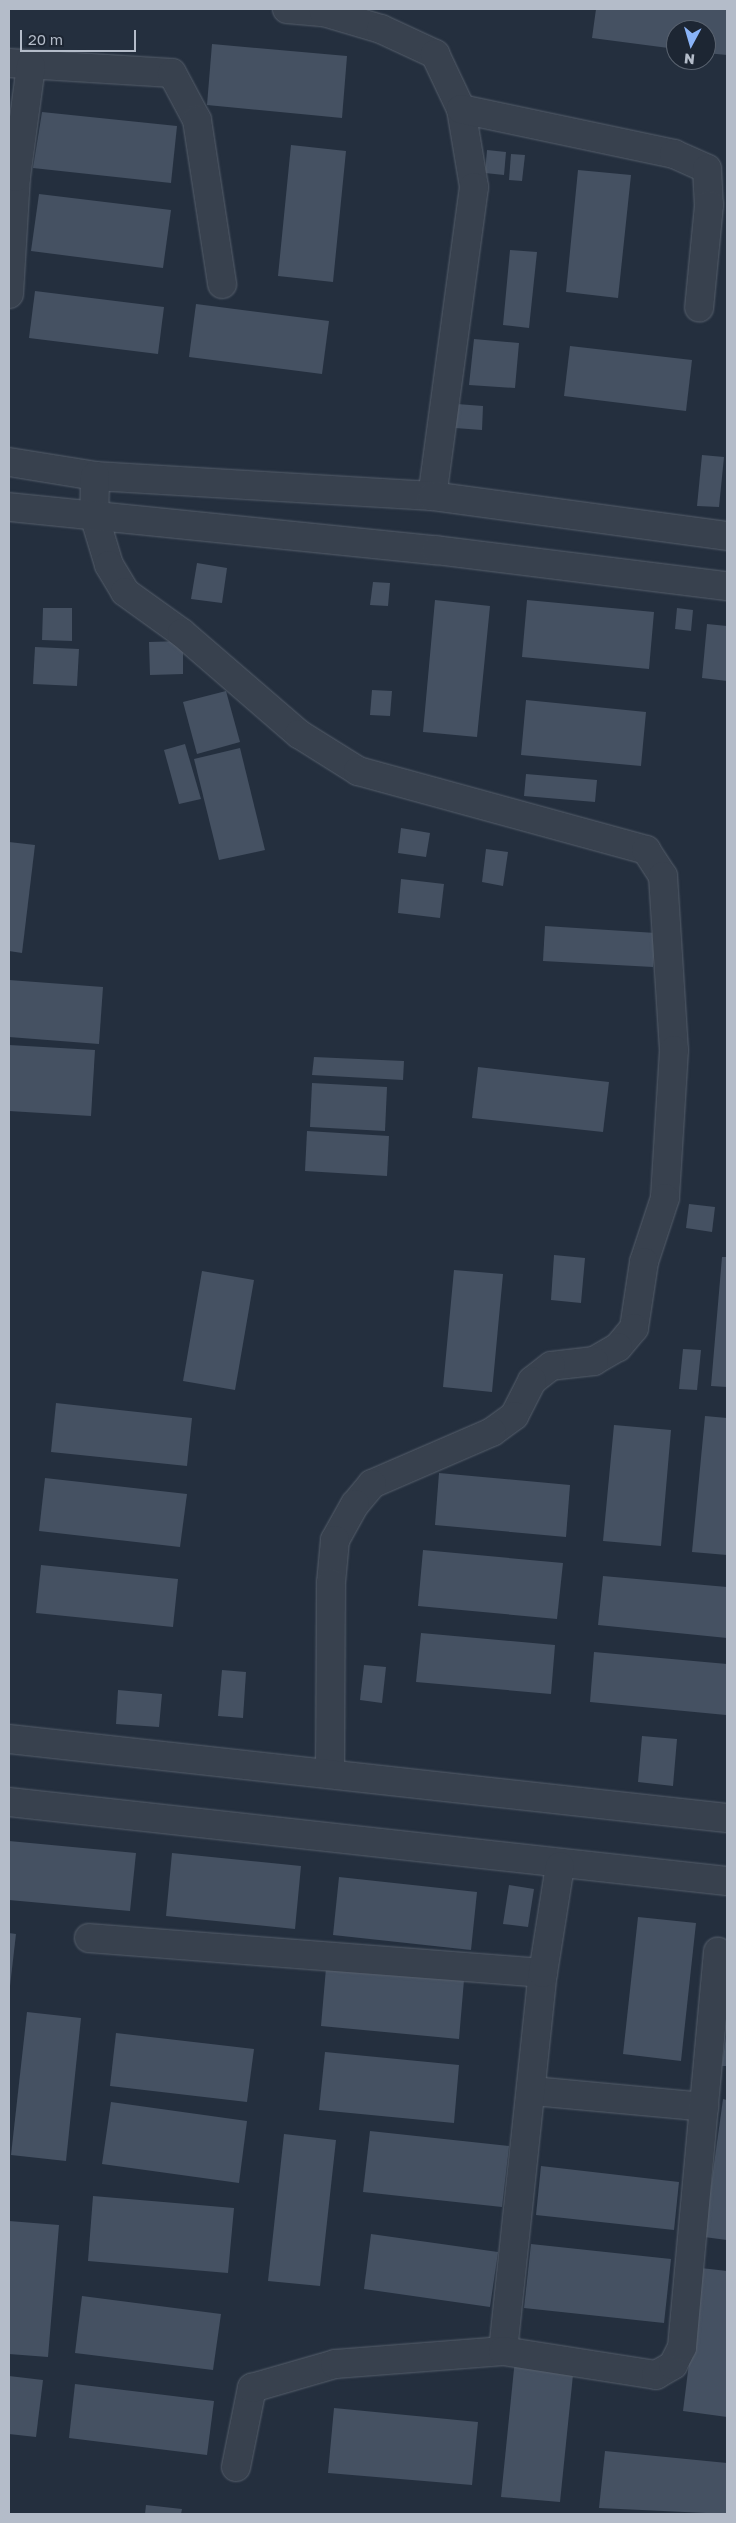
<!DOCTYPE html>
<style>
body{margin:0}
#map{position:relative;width:736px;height:2523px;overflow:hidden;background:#242f3e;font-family:"Golos Text",sans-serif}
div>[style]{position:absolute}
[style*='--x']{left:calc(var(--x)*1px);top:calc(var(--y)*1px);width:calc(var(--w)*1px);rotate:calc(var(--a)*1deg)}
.building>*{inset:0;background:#455162}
.roads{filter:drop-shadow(0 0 1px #565f6c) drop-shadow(0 0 1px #565f6c)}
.minor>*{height:28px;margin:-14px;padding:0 14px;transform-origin:14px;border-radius:14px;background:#38414e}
span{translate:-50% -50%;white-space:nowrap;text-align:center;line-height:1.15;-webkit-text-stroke:4px #1d2633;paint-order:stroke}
.frame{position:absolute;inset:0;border:10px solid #b4bcc9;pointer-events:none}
.north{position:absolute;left:666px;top:20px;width:50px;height:50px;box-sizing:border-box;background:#1d2633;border:1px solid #59626f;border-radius:50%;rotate:186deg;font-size:14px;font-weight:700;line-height:20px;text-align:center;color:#b4bcc9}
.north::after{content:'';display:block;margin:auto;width:18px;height:22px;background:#8ab4f8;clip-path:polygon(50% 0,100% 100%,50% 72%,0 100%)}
.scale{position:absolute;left:20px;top:30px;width:116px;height:22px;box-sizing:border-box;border:2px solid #b4bcc9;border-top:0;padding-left:6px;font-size:15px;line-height:18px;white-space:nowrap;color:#b4bcc9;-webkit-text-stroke:4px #1d2633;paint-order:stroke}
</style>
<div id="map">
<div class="building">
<i style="clip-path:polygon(596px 9px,727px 9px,727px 55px,706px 53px,706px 30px,676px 30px,676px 49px,592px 38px)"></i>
<i style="clip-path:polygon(212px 44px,347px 56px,342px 118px,207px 105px)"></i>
<i style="clip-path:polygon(42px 112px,177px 126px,171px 183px,33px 168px)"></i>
<i style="clip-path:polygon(291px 145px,346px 151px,333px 282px,278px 276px)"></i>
<i style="clip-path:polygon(487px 150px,506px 152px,504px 175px,485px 173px)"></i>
<i style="clip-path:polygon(511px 154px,525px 155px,522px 181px,509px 180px)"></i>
<i style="clip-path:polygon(578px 170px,631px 175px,618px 298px,566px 292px)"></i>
<i style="clip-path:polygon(39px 194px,171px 210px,163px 268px,31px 251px)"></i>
<i style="clip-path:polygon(510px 250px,537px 252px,529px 328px,503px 325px)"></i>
<i style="clip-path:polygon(35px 291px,164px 307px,158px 354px,29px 338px)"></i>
<i style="clip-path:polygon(196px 304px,329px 321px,322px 374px,189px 357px)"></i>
<i style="clip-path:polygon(474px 339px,519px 343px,515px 388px,469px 385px)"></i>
<i style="clip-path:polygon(570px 346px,692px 360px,686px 411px,564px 396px)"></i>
<i style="clip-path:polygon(457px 404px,483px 406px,482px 430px,455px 428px)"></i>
<i style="clip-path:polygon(702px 455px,724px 457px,719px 507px,697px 506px)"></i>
<i style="clip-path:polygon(197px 563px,227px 568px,222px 603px,191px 599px)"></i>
<i style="clip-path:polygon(373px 582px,390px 583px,388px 606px,370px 605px)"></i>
<i style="clip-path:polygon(435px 600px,490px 606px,477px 737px,423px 732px)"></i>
<i style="clip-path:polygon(527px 600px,654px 612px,649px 669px,522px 657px)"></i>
<i style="clip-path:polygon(43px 608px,72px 608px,72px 641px,42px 640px)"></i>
<i style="clip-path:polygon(677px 608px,693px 610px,691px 631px,675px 629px)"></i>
<i style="clip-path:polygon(707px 624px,727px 626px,727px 681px,702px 678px)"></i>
<i style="clip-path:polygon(183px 641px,183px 674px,150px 675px,149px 642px)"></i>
<i style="clip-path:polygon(35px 647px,79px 649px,77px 686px,33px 684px)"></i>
<i style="clip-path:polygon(372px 690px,392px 691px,390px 716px,370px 715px)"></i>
<i style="clip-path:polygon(226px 691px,240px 742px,197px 754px,183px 702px)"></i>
<i style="clip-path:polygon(526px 700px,646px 712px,641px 766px,521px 755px)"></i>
<i style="clip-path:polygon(185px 744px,201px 799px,179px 804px,164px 750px)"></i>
<i style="clip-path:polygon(240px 748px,265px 850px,219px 860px,194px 759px)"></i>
<i style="clip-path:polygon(526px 774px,597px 780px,595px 802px,524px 796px)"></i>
<i style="clip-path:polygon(401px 828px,430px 833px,426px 857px,398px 853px)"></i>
<i style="clip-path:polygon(9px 842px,35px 845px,22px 953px,9px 951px)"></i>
<i style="clip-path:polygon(486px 849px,508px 852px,503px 886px,482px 882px)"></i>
<i style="clip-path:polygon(401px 879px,444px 884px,440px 918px,398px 913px)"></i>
<i style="clip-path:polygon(545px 926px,656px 933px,653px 967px,543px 961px)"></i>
<i style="clip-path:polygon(9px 980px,103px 987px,99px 1044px,9px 1037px)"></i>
<i style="clip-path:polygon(9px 1045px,95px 1050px,91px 1116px,9px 1111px)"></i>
<i style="clip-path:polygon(314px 1057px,404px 1061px,403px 1080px,312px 1075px)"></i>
<i style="clip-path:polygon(478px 1067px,609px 1082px,603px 1132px,472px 1118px)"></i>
<i style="clip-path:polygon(312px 1083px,387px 1087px,385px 1131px,310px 1127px)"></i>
<i style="clip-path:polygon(307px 1131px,389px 1136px,387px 1176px,305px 1171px)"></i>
<i style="clip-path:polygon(689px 1204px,715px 1207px,712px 1232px,686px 1228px)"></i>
<i style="clip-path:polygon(554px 1255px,585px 1258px,581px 1303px,551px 1300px)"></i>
<i style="clip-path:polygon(722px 1257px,727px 1257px,727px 1387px,711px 1386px)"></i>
<i style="clip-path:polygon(454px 1270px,503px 1274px,492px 1392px,443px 1387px)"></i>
<i style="clip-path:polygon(202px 1271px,254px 1280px,235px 1390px,183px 1381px)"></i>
<i style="clip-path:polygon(683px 1349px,701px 1350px,697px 1390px,679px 1389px)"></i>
<i style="clip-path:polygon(56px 1403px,192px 1418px,187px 1466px,51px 1452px)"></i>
<i style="clip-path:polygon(705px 1416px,727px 1418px,727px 1555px,692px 1552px)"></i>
<i style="clip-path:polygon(614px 1425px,671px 1430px,661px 1546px,603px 1541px)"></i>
<i style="clip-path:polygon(439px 1473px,570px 1485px,566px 1537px,435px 1525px)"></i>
<i style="clip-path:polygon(45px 1478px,187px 1494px,180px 1547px,39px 1531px)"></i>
<i style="clip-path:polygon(423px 1550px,563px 1563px,557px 1619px,418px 1606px)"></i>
<i style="clip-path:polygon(41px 1565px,178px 1579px,173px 1627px,36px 1613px)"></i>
<i style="clip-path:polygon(603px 1576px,727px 1587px,727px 1638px,598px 1625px)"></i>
<i style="clip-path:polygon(421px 1633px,555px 1645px,551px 1694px,416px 1682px)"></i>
<i style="clip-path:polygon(594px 1652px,727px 1664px,726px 1715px,590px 1702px)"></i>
<i style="clip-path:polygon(364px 1665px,386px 1667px,382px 1703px,360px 1700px)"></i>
<i style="clip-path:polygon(222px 1670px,246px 1672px,243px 1718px,218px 1716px)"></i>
<i style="clip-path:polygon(118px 1690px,162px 1694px,159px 1727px,116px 1724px)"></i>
<i style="clip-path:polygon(642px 1736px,677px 1739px,673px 1786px,638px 1782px)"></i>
<i style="clip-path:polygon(9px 1841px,136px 1853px,130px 1911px,9px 1900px)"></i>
<i style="clip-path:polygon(172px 1853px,301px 1866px,295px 1929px,166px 1916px)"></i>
<i style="clip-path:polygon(339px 1877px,477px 1892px,471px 1950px,333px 1935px)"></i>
<i style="clip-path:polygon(509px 1885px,534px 1889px,528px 1927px,503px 1924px)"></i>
<i style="clip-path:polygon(638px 1917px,696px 1923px,681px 2061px,623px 2054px)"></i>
<i style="clip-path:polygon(9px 1933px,16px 1934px,10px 1986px,9px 1986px)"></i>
<i style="clip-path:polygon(326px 1968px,464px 1980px,459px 2039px,321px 2026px)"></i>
<i style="clip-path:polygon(27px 2012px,81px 2018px,66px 2161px,11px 2155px)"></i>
<i style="clip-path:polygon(727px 2029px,727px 2066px,722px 2066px)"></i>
<i style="clip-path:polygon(116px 2033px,254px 2049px,247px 2102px,110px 2086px)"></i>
<i style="clip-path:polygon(325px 2052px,459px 2065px,454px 2123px,319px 2110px)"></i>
<i style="clip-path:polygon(723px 2099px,727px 2100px,727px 2240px,704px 2237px)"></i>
<i style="clip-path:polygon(111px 2102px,247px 2121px,239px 2183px,102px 2164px)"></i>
<i style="clip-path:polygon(370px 2131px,509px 2146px,502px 2207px,363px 2192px)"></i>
<i style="clip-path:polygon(284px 2134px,336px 2140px,320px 2286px,268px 2281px)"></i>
<i style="clip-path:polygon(541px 2166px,679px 2182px,674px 2230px,536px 2215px)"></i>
<i style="clip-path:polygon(93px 2196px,234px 2208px,228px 2273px,88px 2261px)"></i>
<i style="clip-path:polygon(9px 2221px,59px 2225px,48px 2357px,9px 2354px)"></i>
<i style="clip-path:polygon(371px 2234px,498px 2252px,490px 2307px,364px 2289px)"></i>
<i style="clip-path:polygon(531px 2244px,671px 2259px,664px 2323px,524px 2308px)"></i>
<i style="clip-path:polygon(701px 2268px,727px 2271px,727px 2417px,683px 2411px)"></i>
<i style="clip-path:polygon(82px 2296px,221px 2314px,213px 2370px,75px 2353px)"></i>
<i style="clip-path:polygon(515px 2359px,574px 2365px,560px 2502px,501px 2497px)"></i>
<i style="clip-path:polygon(9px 2376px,43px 2380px,36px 2437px,9px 2434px)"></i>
<i style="clip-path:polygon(75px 2384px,214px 2401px,207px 2455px,69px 2438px)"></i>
<i style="clip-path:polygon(334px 2408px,478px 2422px,472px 2485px,328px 2473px)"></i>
<i style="clip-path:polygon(605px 2451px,727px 2463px,727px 2514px,599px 2508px)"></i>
<i style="clip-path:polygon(146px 2505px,182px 2509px,181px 2514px,145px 2514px)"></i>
</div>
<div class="roads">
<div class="minor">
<i style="--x:287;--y:9;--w:37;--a:5"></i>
<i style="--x:324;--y:12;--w:59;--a:16.6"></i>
<i style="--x:381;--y:29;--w:60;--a:24.8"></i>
<i style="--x:435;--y:54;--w:61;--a:64.7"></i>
<i style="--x:461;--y:109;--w:79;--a:80.5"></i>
<i style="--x:474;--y:187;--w:312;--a:97.7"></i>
<i style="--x:9;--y:63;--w:163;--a:3.5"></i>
<i style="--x:172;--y:73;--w:53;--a:62"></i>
<i style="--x:197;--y:120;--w:166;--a:81.3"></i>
<i style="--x:461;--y:109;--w:218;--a:11.9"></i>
<i style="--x:674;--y:154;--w:36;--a:24"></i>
<i style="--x:707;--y:169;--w:36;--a:87"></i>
<i style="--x:709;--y:205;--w:103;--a:95.5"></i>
<i style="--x:9;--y:294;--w:117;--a:-86.6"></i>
<i style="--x:16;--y:177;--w:112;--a:-82.3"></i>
<i style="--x:9;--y:462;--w:87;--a:9.2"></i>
<i style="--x:95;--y:476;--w:338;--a:3.4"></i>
<i style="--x:432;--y:496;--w:298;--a:7.7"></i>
<i style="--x:95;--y:476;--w:39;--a:91"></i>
<i style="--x:94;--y:515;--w:52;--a:73.3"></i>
<i style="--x:109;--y:565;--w:31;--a:59"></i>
<i style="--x:125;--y:592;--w:70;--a:35.7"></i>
<i style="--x:182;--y:633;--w:155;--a:40.8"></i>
<i style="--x:299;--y:734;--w:70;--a:32.1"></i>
<i style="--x:358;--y:771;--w:299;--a:15.3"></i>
<i style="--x:646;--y:850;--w:31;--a:57"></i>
<i style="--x:663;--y:876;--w:174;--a:86.4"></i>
<i style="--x:674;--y:1050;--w:148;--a:93.5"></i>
<i style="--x:665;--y:1198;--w:67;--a:108.2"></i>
<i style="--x:644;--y:1262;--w:67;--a:98.6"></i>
<i style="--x:634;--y:1328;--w:25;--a:130"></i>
<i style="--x:618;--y:1347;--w:28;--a:150"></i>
<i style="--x:594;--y:1361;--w:43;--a:173.4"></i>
<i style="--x:551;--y:1366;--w:24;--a:142"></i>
<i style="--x:532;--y:1381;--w:39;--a:117"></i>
<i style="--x:514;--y:1416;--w:27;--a:144"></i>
<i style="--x:492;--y:1432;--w:131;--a:156.6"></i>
<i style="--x:372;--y:1484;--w:26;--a:130"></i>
<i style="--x:355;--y:1504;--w:41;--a:119.1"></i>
<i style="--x:335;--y:1540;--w:43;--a:95.3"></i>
<i style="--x:331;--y:1583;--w:191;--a:90.3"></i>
<i style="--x:9;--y:507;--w:429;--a:5.8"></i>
<i style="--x:436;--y:550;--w:293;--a:7.1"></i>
<i style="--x:9;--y:1739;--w:722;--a:6.28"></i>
<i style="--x:9;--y:1802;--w:722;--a:6.28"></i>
<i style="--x:89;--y:1938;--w:455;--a:4.4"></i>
<i style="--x:533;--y:2091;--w:172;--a:5.3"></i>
<i style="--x:503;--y:2351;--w:380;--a:-84"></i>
<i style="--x:543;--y:1973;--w:108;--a:-81"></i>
<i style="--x:236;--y:2467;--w:81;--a:-78.6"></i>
<i style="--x:252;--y:2388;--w:86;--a:-16.1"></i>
<i style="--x:335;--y:2364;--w:169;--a:-4.4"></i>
<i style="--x:503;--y:2351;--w:155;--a:8.9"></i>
<i style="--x:656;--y:2375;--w:20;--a:-30"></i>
<i style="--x:673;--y:2365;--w:20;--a:-63"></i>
<i style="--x:682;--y:2347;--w:397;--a:-84.8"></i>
</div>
</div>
<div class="frame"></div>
<div class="north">N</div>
<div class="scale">20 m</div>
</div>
